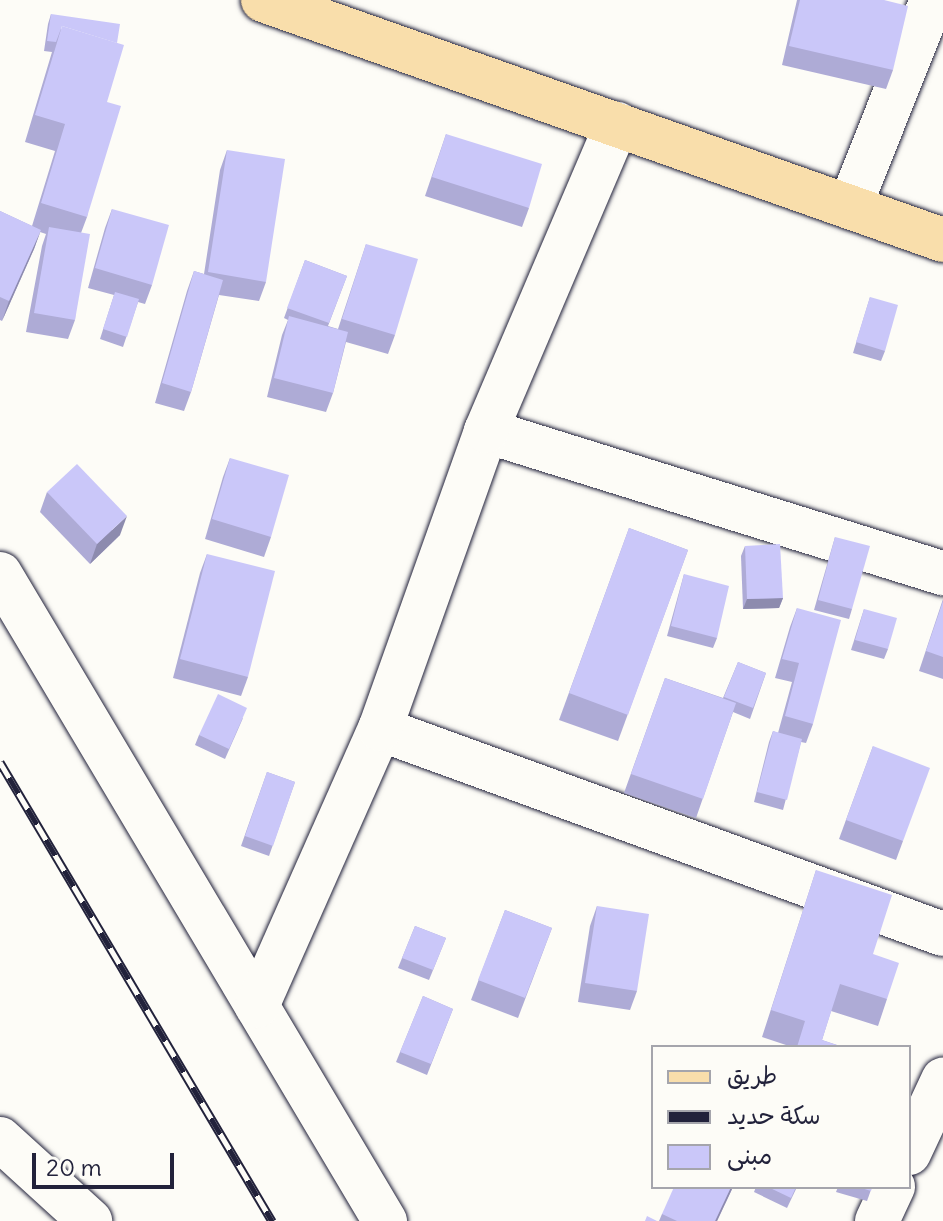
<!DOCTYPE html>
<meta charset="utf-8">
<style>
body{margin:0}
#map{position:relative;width:943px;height:1221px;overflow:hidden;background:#fdfcf7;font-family:Delius,"Playpen Sans Arabic",sans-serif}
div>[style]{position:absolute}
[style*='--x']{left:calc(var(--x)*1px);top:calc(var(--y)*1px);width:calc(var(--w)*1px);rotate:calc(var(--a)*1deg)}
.roads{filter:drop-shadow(0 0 2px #22223b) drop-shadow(0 0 2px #22223b)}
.minor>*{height:44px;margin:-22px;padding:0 22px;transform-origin:22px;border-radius:22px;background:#fdfcf7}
.primary>*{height:44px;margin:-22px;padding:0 22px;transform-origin:22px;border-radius:22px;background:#f9deab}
.rail>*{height:9px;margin-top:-4.5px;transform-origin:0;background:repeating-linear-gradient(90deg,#fdfcf7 0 18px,#22223b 0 36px);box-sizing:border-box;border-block:2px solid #22223b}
.wall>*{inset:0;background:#aeabd6}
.shaded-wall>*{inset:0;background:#8d8bae}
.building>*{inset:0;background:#cac7f9}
span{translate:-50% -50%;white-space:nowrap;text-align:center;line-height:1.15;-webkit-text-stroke:7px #fdfcf7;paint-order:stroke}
.legend{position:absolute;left:651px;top:1045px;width:260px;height:144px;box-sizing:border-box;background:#fdfcf7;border:2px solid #a5a5ac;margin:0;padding:10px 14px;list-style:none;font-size:24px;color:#22223b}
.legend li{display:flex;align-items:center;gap:16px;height:40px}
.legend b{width:40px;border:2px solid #a5a5ac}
.scale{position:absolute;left:32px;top:1153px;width:142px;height:36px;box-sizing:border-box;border:4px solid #22223b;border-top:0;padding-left:10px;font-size:24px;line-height:28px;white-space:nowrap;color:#22223b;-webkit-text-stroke:6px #fdfcf7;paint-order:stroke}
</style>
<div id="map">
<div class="roads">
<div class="minor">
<i style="--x:850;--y:206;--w:222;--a:-68.3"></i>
<i style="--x:486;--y:431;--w:479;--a:17.3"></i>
<i style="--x:0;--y:574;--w:753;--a:59.25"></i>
<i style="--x:380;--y:729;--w:599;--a:20.01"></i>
<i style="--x:257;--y:1006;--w:303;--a:-66.1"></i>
<i style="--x:380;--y:729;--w:316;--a:-70.4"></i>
<i style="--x:486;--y:431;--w:334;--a:-66.9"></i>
<i style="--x:0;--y:1139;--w:122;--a:42.3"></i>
<i style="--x:909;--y:1153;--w:81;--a:-65"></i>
<i style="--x:877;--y:1221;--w:38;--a:-65"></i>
</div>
<div class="primary">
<i style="--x:263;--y:0;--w:721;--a:19.44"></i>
</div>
</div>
<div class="rail">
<i style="--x:0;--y:762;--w:534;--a:59.35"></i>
</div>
<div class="wall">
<i style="clip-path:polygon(797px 0,884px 0,893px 70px,886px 89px,782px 65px)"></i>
<i style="clip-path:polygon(51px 14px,107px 102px,87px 217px,81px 233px,75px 320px,68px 339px,26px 332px,42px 246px,46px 234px,40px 232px,34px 249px,2px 321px,0 320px,0 211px,32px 226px,55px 151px,25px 142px,52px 52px,44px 51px,48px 24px)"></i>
<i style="clip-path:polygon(446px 134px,529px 208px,522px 227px,425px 196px)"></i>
<i style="clip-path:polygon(227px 150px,266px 282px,259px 301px,219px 295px,191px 392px,184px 411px,155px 403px,187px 291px,194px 271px,204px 274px,220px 170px)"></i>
<i style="clip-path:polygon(112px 209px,152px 285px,145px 304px,138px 302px,123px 347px,100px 339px,114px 295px,88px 288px,105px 228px)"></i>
<i style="clip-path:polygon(366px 244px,395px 335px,388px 354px,346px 342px,333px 393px,326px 412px,267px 397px,282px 335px,288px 320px,284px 318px,305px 260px,347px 276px,328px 326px,338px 329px)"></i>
<i style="clip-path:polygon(870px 297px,885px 351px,881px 361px,853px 353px)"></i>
<i style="clip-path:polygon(230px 458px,271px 537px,264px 557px,205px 539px,223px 477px)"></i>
<i style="clip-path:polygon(47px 492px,120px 535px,90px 564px,40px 512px)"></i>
<i style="clip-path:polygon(629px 528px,688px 550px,618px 741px,559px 720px)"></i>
<i style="clip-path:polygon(835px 537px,852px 609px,849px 619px,814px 610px)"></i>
<i style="clip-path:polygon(745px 546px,783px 598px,779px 608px,743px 609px,741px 556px)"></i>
<i style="clip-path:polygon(207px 554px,248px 677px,241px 696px,173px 678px,200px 573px)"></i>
<i style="clip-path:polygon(684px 574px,717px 638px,713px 648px,667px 636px)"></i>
<i style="clip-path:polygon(943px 599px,943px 679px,919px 671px)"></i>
<i style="clip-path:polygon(797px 608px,813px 724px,806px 743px,801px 742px,783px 810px,754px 802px,769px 742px,773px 731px,778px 733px,792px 682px,775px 678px,790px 627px)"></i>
<i style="clip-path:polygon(864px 609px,888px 649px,884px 659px,851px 650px)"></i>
<i style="clip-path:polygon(738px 662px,766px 673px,750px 719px,733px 712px,696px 818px,624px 793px,665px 678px,723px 698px)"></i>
<i style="clip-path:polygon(243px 718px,225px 759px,195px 745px,199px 735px)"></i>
<i style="clip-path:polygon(873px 746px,903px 841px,896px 860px,839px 839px)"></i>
<i style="clip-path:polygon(267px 772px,295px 782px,269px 856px,241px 846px)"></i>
<i style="clip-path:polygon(816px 870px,887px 999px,878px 1026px,831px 1011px,822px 1040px,843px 1047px,792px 1047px,762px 1037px)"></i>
<i style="clip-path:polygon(597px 906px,637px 991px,630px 1010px,578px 1002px,590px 926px)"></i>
<i style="clip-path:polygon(505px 910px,552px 928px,518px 1018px,471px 1000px)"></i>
<i style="clip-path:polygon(415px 926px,446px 938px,429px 980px,398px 968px)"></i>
<i style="clip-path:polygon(423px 996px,453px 1009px,427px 1075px,396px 1062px)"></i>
<i style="clip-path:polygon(733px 1187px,717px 1221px,659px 1221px,662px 1214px)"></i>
<i style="clip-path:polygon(756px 1187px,797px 1187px,787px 1208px,754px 1192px)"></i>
<i style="clip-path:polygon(838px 1187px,872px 1187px,867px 1201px,836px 1192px)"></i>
</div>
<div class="shaded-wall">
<i style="clip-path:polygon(41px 230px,34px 249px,2px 321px,9px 301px)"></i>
<i style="clip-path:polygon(127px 516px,120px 535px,90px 564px,97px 544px)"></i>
<i style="clip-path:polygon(783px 598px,779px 608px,743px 609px,747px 599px)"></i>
<i style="clip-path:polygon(731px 1187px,733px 1187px,717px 1221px,715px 1221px)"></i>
</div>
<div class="building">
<i style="clip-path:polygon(800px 0,884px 0,908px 6px,893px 70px,789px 46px)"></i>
<i style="clip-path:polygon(51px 14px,120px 24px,117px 43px,62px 26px,56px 42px,47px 41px)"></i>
<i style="clip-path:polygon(62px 26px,124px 45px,107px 102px,121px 106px,87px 217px,41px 203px,65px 124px,35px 115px)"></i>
<i style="clip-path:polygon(446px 134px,542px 164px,529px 208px,432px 177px)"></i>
<i style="clip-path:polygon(227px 150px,285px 159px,266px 282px,208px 272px)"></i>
<i style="clip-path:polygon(112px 209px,169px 225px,152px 285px,95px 268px)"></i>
<i style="clip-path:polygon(0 211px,41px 230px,9px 301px,0 297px)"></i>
<i style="clip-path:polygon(49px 227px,90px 234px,75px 320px,34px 313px)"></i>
<i style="clip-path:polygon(366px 244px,418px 259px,395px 335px,342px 319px)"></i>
<i style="clip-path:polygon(305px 260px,347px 276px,329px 323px,287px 308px)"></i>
<i style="clip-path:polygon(194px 271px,223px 280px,191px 392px,162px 383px)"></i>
<i style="clip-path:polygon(115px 292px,139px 299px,127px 337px,103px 329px)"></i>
<i style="clip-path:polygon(870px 297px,898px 305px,885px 351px,856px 342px)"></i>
<i style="clip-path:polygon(289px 316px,348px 332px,333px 393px,274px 378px)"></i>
<i style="clip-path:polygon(230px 458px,289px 475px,271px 537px,212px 519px)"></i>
<i style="clip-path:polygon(77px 464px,127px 516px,97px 544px,47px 492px)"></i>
<i style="clip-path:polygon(629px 528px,688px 550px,628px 715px,569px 693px)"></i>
<i style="clip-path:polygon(835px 537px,870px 546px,852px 609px,818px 600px)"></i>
<i style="clip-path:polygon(780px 544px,783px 598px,747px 599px,745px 546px)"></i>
<i style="clip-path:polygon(207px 554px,275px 571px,248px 677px,180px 659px)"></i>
<i style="clip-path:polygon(684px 574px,729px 586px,717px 638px,671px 626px)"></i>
<i style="clip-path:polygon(943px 601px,943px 657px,926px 651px)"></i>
<i style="clip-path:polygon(797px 608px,841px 620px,813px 724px,785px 716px,799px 663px,782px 659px)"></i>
<i style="clip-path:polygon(864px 609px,897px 618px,888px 649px,855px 640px)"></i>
<i style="clip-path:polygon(738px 662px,766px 673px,753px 708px,724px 697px)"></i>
<i style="clip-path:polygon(665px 678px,736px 703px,703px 799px,631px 774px)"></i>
<i style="clip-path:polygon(218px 694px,247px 708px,229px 749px,199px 735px)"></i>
<i style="clip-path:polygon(773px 731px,802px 739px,787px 800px,757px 792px)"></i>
<i style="clip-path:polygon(873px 746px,930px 768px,903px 841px,846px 820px)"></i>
<i style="clip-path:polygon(267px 772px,295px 782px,273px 846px,245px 836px)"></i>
<i style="clip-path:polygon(816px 870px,892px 895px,873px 954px,899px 963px,887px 999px,840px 984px,822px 1040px,843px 1047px,797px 1047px,805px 1021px,771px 1010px)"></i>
<i style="clip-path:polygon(597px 906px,649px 914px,637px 991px,585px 983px)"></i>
<i style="clip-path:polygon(505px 910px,552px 928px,525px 998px,478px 980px)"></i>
<i style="clip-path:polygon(415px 926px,446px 938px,433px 970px,402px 958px)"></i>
<i style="clip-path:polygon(423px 996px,453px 1009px,431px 1064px,400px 1052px)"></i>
<i style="clip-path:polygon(674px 1187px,731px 1187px,715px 1221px,677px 1221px,662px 1214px)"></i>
<i style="clip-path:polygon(768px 1187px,796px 1187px,791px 1198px)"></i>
<i style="clip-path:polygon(858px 1187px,872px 1187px,871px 1191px)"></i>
<i style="clip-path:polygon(647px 1216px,657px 1221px,645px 1221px)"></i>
</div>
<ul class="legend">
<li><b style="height:10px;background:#f9deab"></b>طريق</li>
<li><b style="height:10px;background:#22223b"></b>سكة حديد</li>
<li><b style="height:22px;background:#cac7f9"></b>مبنى</li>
</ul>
<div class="scale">20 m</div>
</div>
